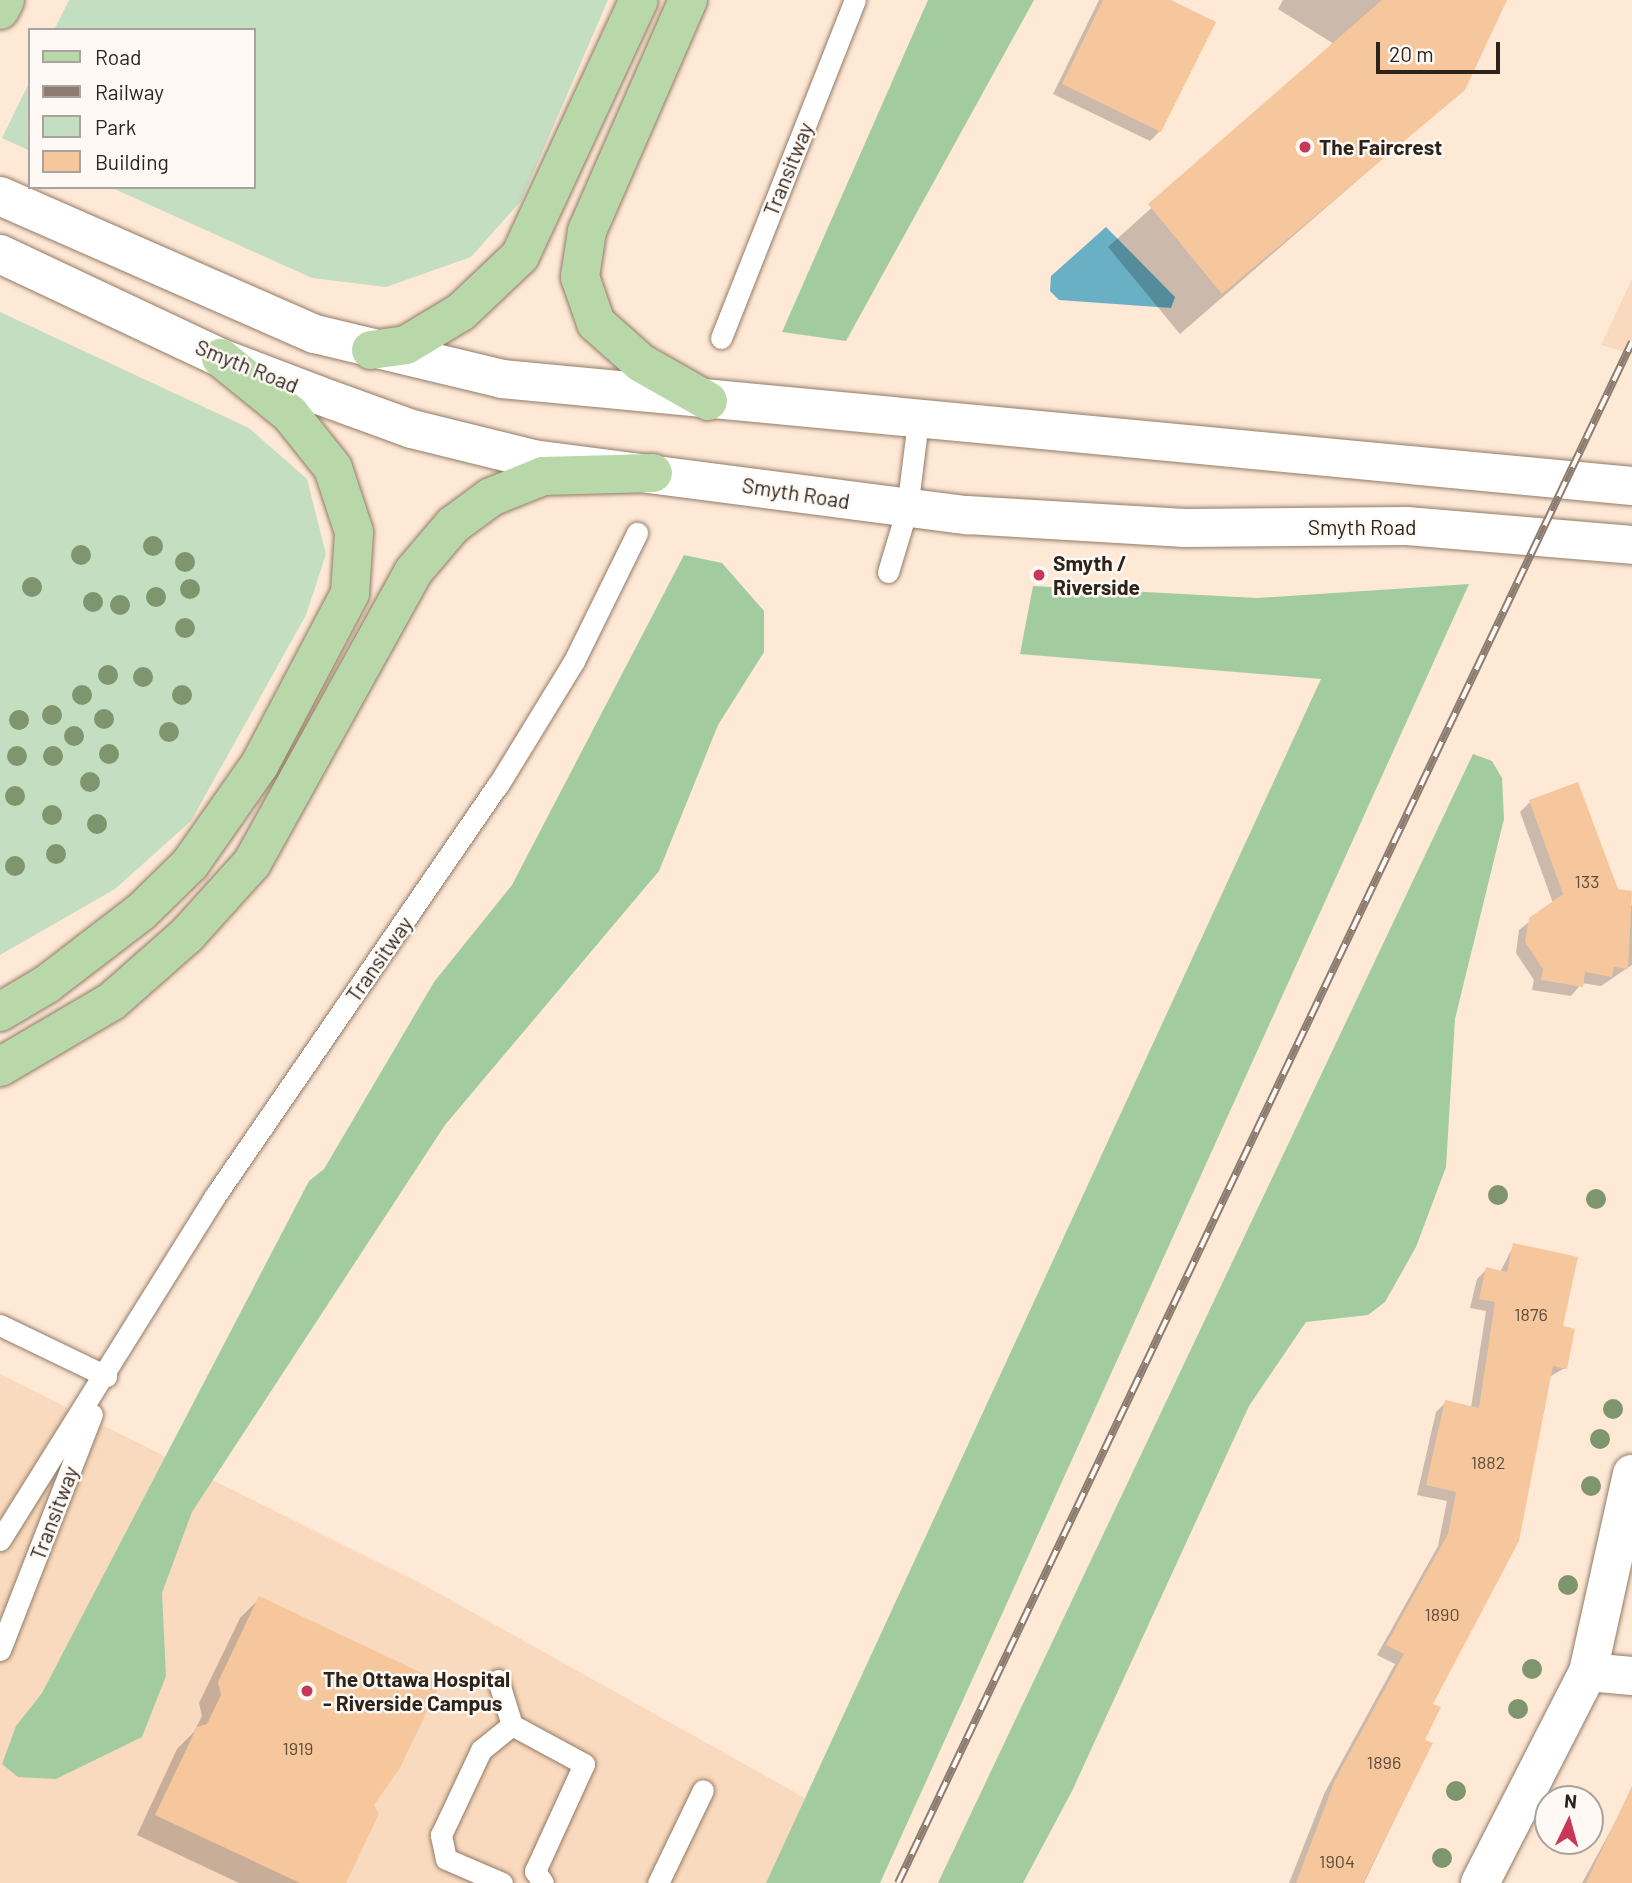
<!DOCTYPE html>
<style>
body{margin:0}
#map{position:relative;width:1632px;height:1883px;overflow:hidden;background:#fee8d6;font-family:Barlow,sans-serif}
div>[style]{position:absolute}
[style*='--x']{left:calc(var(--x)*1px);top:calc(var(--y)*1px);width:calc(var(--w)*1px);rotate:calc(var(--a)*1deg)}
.built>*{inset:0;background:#fadabe}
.green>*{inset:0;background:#c4dec2}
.forest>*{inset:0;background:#a2cc9f}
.water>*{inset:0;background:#69b0c4}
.shadow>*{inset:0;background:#0003}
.building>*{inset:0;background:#f6c79d}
.roads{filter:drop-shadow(0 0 2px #927b66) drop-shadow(0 0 2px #927b66)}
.service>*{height:21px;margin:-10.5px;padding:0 10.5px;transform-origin:10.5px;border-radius:10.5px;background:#fff}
.minor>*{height:38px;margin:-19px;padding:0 19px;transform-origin:19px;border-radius:19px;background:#fff}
.secondary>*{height:38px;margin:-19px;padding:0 19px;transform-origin:19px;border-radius:19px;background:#fff}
.primary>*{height:38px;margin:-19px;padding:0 19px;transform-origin:19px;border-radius:19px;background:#b8d8aa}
.rail>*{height:8px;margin-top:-4px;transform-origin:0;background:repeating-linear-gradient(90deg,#fef9f4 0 16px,#8c7d70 0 32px);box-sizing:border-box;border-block:2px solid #8c7d70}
.trees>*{width:20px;height:20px;margin:-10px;border-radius:50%;background:#7e956d}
.dots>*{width:19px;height:19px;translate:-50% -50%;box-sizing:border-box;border:4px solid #fef9f4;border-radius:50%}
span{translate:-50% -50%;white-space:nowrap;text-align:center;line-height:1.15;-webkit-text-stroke:5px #fef9f4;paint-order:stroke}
.number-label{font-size:18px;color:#5f4c3c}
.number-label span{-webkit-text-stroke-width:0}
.poi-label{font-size:21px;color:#2d231b;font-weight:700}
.left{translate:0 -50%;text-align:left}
.street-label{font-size:21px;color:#2d231b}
.legend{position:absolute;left:28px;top:28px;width:228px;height:161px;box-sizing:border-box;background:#fef9f4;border:2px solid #aaa39d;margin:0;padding:9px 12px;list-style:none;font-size:21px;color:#2d231b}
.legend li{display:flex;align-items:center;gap:14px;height:35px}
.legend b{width:35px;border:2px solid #aaa39d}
.north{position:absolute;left:1534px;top:1785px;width:70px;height:70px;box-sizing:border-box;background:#fef9f4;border:2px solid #aaa39d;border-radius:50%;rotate:5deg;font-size:19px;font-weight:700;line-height:28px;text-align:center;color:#2d231b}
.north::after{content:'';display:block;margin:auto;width:24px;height:32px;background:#c73858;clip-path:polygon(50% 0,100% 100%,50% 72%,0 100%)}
.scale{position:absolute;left:1376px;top:42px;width:124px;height:32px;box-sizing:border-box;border:4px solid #2d231b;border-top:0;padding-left:9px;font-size:21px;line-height:24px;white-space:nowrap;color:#2d231b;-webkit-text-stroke:5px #fef9f4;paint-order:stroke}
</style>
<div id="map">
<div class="built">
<i style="clip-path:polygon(1632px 279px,1632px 354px,1601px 345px)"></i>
<i style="clip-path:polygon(0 1374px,422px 1584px,805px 1798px,770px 1883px,0 1883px)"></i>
</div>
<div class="green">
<i style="clip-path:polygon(69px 0,608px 0,521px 201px,471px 257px,386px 287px,312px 278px,110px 187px,254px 187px,254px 30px,54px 30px)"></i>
<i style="clip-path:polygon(30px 81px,30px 151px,2px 138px)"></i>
<i style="clip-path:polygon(0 312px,249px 428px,307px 479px,326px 554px,306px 615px,191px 821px,115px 889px,0 955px)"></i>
</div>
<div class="forest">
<i style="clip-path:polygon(928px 0,1034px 0,846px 341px,782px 332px)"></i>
<i style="clip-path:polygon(684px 555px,722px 563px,764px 611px,764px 652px,718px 725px,659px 871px,445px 1125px,192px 1512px,162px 1593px,166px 1676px,142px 1737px,56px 1779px,18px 1777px,2px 1764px,16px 1726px,42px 1693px,309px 1181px,324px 1169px,434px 982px,512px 885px)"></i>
<i style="clip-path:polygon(1469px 584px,880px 1883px,766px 1883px,1321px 679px,1020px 654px,1033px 586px,1257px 598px)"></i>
<i style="clip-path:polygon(1473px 754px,1492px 761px,1502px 778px,1504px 819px,1455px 1019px,1446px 1167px,1416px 1247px,1385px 1302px,1368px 1315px,1306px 1322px,1249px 1406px,1072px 1791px,1023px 1883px,938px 1883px)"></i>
</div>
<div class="water">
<i style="clip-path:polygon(1106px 227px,1175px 297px,1171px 308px,1059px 300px,1050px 291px,1051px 276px)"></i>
</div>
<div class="shadow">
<i style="clip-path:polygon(1099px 0,1167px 0,1160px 131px,1150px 141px,1053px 94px)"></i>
<i style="clip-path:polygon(1283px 0,1505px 0,1463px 89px,1180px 334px,1108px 247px,1334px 44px,1278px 9px)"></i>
<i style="clip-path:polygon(1530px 802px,1632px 905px,1632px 965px,1601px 986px,1582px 983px,1571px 996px,1532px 990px,1534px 980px,1516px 953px,1519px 930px,1553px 903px,1520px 812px)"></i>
<i style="clip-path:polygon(1514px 1245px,1561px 1327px,1565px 1368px,1549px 1377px,1430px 1704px,1423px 1741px,1431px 1744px,1364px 1883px,1289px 1883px,1325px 1792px,1395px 1664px,1377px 1655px,1438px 1546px,1447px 1501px,1417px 1495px,1436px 1412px,1446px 1402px,1471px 1408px,1486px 1311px,1470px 1308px,1477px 1279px,1487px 1269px,1500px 1272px)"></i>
<i style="clip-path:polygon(260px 1598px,372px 1805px,344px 1883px,239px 1883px,137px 1835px,177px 1749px,194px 1732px,202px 1716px,199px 1703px,240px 1618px)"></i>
<i style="clip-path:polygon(1623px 1808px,1632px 1812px,1632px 1883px,1582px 1883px)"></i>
</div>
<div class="building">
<i style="clip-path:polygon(1103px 0,1171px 0,1216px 22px,1161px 132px,1062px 84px)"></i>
<i style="clip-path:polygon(1382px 0,1507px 0,1465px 90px,1222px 294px,1148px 204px)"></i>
<i style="clip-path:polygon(1578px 782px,1618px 889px,1632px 891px,1628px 969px,1614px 967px,1612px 977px,1585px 972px,1583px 987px,1541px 980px,1543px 969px,1525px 942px,1529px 918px,1563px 894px,1529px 800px)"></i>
<i style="clip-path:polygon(1513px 1243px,1578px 1257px,1563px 1326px,1575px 1329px,1567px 1369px,1553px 1366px,1519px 1541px,1433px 1704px,1441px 1707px,1425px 1740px,1433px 1743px,1363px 1883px,1296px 1883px,1335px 1780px,1404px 1654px,1386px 1645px,1448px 1534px,1456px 1492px,1426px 1485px,1445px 1400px,1479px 1408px,1495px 1302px,1479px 1299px,1486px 1267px,1507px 1272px)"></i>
<i style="clip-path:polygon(259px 1596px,441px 1682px,400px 1768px,374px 1805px,379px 1814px,346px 1883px,300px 1883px,155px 1815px,197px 1727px,207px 1724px,221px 1695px,218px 1682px)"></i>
<i style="clip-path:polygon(1632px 1786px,1632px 1883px,1586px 1883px)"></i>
</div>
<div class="roads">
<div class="service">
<i style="--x:721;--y:338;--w:364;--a:-68.4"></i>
<i style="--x:888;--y:572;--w:66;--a:-73.2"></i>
<i style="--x:907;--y:509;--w:89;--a:-82.9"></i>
<i style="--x:0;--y:1325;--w:118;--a:25.7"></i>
<i style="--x:0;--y:1540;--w:406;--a:-58"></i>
<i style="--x:215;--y:1196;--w:499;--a:-55.5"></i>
<i style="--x:498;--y:785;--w:145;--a:-58.5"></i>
<i style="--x:574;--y:661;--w:143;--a:-63.8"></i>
<i style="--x:0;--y:1650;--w:253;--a:-68.7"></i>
<i style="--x:498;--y:1680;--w:47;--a:72.7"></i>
<i style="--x:512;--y:1725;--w:82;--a:28.4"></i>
<i style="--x:584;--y:1764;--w:118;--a:114.6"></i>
<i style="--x:535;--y:1871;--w:14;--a:56"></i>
<i style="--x:502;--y:1883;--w:61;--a:-156.8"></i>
<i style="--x:446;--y:1859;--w:25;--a:-102"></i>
<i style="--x:441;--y:1835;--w:94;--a:-64.8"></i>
<i style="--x:481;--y:1750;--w:40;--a:-39"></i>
<i style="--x:658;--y:1883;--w:103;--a:-64.2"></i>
</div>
<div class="minor">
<i style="--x:1588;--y:1672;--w:44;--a:5.2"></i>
<i style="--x:1480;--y:1883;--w:237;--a:-62.9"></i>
<i style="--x:1588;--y:1672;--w:203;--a:-77.5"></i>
</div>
<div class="secondary">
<i style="--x:0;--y:196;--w:344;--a:23.7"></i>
<i style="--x:315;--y:334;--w:192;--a:13.5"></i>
<i style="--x:502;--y:379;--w:1135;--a:5.41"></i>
<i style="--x:0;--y:254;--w:244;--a:25.2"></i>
<i style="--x:221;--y:358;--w:104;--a:20.9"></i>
<i style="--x:318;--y:395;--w:100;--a:19.9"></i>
<i style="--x:412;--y:429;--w:125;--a:13.9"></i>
<i style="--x:533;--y:459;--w:438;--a:7.4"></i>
<i style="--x:967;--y:515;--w:218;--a:3.4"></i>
<i style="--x:1185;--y:528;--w:222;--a:-0.5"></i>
<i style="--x:1407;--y:526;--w:226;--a:4.8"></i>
</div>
<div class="primary">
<i style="--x:688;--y:0;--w:252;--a:113.6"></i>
<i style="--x:587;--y:231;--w:47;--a:98.7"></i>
<i style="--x:580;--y:277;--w:49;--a:70.8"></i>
<i style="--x:596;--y:323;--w:60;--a:41.6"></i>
<i style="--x:641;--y:363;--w:77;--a:29.6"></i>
<i style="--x:0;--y:10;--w:11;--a:-63"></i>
<i style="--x:371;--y:350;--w:35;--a:-8"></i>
<i style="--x:406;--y:345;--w:64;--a:-31"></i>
<i style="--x:461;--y:312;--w:81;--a:-43.5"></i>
<i style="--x:520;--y:256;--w:282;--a:-65.1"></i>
<i style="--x:0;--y:1012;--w:55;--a:-30.8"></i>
<i style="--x:47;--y:984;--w:118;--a:-37.5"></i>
<i style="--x:141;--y:912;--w:69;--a:-44.4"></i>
<i style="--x:190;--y:864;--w:122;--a:-55"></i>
<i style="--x:260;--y:764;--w:193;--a:-62.2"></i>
<i style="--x:350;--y:593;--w:61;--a:-86.2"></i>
<i style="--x:354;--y:532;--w:67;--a:-108.2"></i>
<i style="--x:333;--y:468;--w:69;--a:-128.5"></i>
<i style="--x:290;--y:414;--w:89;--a:-140.9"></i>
<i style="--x:0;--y:1067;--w:129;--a:-30.4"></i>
<i style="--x:111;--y:1002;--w:101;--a:-41.4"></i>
<i style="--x:187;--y:935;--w:97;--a:-47.9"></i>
<i style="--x:252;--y:863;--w:333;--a:-61"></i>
<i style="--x:413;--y:572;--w:62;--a:-49.6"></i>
<i style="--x:453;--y:525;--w:47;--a:-36.4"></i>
<i style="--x:491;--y:497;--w:56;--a:-22"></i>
<i style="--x:543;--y:476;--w:110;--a:-1.6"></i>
</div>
</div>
<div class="rail">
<i style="--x:898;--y:1883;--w:1707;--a:-64.53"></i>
</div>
<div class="trees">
<i style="left:153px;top:546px"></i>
<i style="left:81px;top:555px"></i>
<i style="left:185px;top:562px"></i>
<i style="left:32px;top:587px"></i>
<i style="left:190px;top:589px"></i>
<i style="left:156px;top:597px"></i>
<i style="left:93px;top:602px"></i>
<i style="left:120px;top:605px"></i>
<i style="left:185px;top:628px"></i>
<i style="left:108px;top:675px"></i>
<i style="left:143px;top:677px"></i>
<i style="left:82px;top:695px"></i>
<i style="left:182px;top:695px"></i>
<i style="left:52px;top:715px"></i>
<i style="left:104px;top:719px"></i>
<i style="left:19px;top:720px"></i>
<i style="left:169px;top:732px"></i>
<i style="left:74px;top:736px"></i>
<i style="left:109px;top:754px"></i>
<i style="left:17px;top:756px"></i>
<i style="left:53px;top:756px"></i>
<i style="left:90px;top:782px"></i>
<i style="left:15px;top:796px"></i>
<i style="left:52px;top:815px"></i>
<i style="left:97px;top:824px"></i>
<i style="left:56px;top:854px"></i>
<i style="left:15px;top:866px"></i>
<i style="left:1498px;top:1195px"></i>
<i style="left:1596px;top:1199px"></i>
<i style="left:1613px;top:1409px"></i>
<i style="left:1600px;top:1439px"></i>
<i style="left:1591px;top:1486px"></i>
<i style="left:1568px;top:1585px"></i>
<i style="left:1532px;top:1669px"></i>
<i style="left:1518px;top:1709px"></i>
<i style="left:1456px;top:1791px"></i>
<i style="left:1442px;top:1858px"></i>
</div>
<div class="dots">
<i style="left:1305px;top:147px;background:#c73858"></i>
<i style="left:1039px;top:575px;background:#c73858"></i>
<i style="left:307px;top:1691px;background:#c73858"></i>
</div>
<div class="number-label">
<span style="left:1587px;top:881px">133</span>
<span style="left:1531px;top:1314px">1876</span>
<span style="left:1488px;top:1462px">1882</span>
<span style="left:1442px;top:1614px">1890</span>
<span style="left:298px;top:1748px">1919</span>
<span style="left:1384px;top:1762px">1896</span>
<span style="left:1337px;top:1861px">1904</span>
</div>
<div class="poi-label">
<span class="left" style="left:1319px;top:147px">The Faircrest</span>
<span class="left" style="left:1053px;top:575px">Smyth /<br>Riverside</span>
<span class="left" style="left:323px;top:1691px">The Ottawa Hospital<br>- Riverside Campus</span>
</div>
<div class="street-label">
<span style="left:788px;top:169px;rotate:-68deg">Transitway</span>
<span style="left:247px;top:366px;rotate:22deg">Smyth Road</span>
<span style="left:796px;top:493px;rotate:9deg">Smyth Road</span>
<span style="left:1362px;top:527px">Smyth Road</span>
<span style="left:379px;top:959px;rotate:-55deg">Transitway</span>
<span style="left:54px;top:1513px;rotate:-69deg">Transitway</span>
</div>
<ul class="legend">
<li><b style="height:9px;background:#b8d8aa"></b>Road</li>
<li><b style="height:9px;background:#8c7d70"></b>Railway</li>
<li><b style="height:19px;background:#c4dec2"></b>Park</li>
<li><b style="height:19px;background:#f6c79d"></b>Building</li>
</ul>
<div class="north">N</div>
<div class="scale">20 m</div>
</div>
